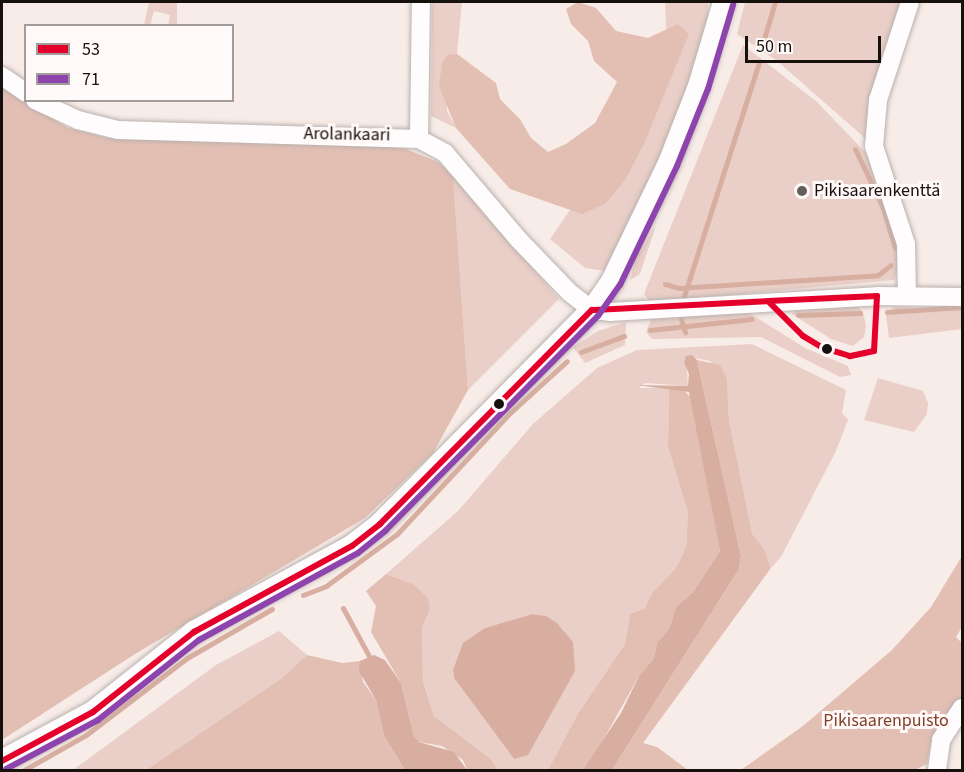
<!DOCTYPE html>
<meta charset="utf-8">
<style>
body{margin:0}
#map{position:relative;width:964px;height:772px;overflow:hidden;background:#f8ece8;font-family:"Source Sans 3",sans-serif}
div>[style]{position:absolute}
[style*='--x']{left:calc(var(--x)*1px);top:calc(var(--y)*1px);width:calc(var(--w)*1px);rotate:calc(var(--a)*1deg)}
.green>*{inset:0;background:#e9cfc7}
.forest>*{inset:0;background:#e3bfb3}
.water>*{inset:0;background:#d8aea0}
.stream>*{height:5px;margin:-2.5px;padding:0 2.5px;transform-origin:2.5px;border-radius:2.5px;background:#d8aea0}
.roads{filter:drop-shadow(0 0 2px #b9b0ad) drop-shadow(0 0 2px #b9b0ad)}
.minor>*{height:18px;margin:-9px;padding:0 9px;transform-origin:9px;border-radius:9px;background:#fefcfc}
.tertiary>*{height:22px;margin:-11px;padding:0 11px;transform-origin:11px;border-radius:11px;background:#fefcfc}
.bus-1>*{height:6px;margin:-3px;padding:0 3px;transform-origin:3px;border-radius:3px;background:#e4002b}
.bus-2>*{height:6px;margin:-3px;padding:0 3px;transform-origin:3px;border-radius:3px;background:#8e44ad}
.dots>*{width:16px;height:16px;translate:-50% -50%;box-sizing:border-box;border:3px solid #fffaf9;border-radius:50%}
span{translate:-50% -50%;white-space:nowrap;text-align:center;line-height:1.15;-webkit-text-stroke:6px #fffaf9;paint-order:stroke}
.street-label{font-size:18px;color:#17110e}
.poi-label{font-size:18px;color:#17110e}
.left{translate:0 -50%;text-align:left}
.park-label{font-size:18px;color:#823e26}
.frame{position:absolute;inset:0;border:3px solid #17110e;pointer-events:none}
.legend{position:absolute;left:24px;top:24px;width:210px;height:78px;box-sizing:border-box;background:#fffaf9;border:2px solid #a29d9b;margin:0;padding:8px 10px;list-style:none;font-size:18px;color:#17110e}
.legend li{display:flex;align-items:center;gap:12px;height:30px}
.legend b{width:30px;border:2px solid #a29d9b}
.scale{position:absolute;left:745px;top:36px;width:136px;height:27px;box-sizing:border-box;border:3px solid #17110e;border-top:0;padding-left:8px;font-size:18px;line-height:21px;white-space:nowrap;color:#17110e;-webkit-text-stroke:4px #fffaf9;paint-order:stroke}
</style>
<div id="map">
<div class="green">
<i style="clip-path:polygon(149px 2px,177px 2px,177px 25px,168px 25px,170px 15px,154px 11px,150px 25px,144px 25px)"></i>
<i style="clip-path:polygon(432px 2px,462px 2px,457px 54px,447px 56px,447px 111px,456px 128px,431px 116px)"></i>
<i style="clip-path:polygon(665px 2px,708px 2px,708px 24px,698px 62px,659px 163px,606px 271px,585px 268px,550px 239px,668px 67px)"></i>
<i style="clip-path:polygon(745px 2px,910px 2px,874px 146px,776px 60px,737px 34px)"></i>
<i style="clip-path:polygon(743px 45px,816px 101px,870px 157px,899px 234px,898px 271px,894px 280px,650px 302px,644px 294px)"></i>
<i style="clip-path:polygon(453px 176px,559px 299px,468px 390px)"></i>
<i style="clip-path:polygon(656px 225px,640px 274px,630px 280px,636px 258px)"></i>
<i style="clip-path:polygon(857px 306px,863px 312px,866px 326px,864px 337px,853px 346px,831px 339px,792px 314px,796px 309px)"></i>
<i style="clip-path:polygon(894px 307px,962px 309px,962px 329px,889px 338px,886px 315px)"></i>
<i style="clip-path:polygon(746px 311px,805px 348px,848px 366px,851px 375px,840px 377px,761px 337px,652px 339px,646px 332px,651px 319px)"></i>
<i style="clip-path:polygon(626px 322px,625px 345px,585px 363px,573px 347px,598px 331px)"></i>
<i style="clip-path:polygon(evenodd,752px 344px,846px 390px,842px 413px,848px 420px,836px 451px,781px 557px,771px 568px,764px 549px,752px 535px,729px 420px,727px 379px,710px 361px,686px 356px,688px 386px,645px 383px,639px 388px,669px 388px,668px 447px,688px 513px,686px 547px,676px 568px,652px 593px,645px 608px,630px 614px,625px 644px,577px 715px,548px 770px,498px 770px,491px 759px,434px 716px,423px 682px,422px 628px,430px 611px,413px 584px,386px 574px,458px 511px,533px 424px,597px 368px,637px 350px,752px 344px,532px 614px,546px 616px,564px 630px,514px 759px,454px 678px,453px 670px,485px 628px,532px 614px)"></i>
<i style="clip-path:polygon(878px 378px,923px 391px,928px 403px,927px 414px,914px 432px,864px 420px)"></i>
<i style="clip-path:polygon(279px 631px,307px 655px,282px 678px,146px 770px,73px 770px,216px 665px)"></i>
</div>
<div class="forest">
<i style="clip-path:polygon(578px 2px,596px 8px,616px 31px,648px 38px,678px 24px,689px 34px,644px 144px,625px 180px,605px 204px,582px 214px,510px 189px,456px 128px,439px 86px,442px 64px,447px 55px,457px 54px,496px 83px,500px 99px,520px 119px,531px 138px,548px 152px,566px 144px,595px 123px,617px 82px,594px 61px,588px 41px,571px 24px,566px 9px)"></i>
<i style="clip-path:polygon(2px 87px,68px 128px,107px 138px,396px 145px,438px 162px,453px 176px,468px 390px,433px 453px,365px 518px,135px 654px,2px 740px)"></i>
<i style="clip-path:polygon(697px 360px,720px 365px,727px 379px,729px 420px,752px 534px,764px 549px,771px 568px,643px 743px,657px 747px,688px 770px,612px 770px,739px 569px,741px 556px)"></i>
<i style="clip-path:polygon(669px 388px,682px 389px,691px 397px,720px 551px,693px 592px,676px 607px,669px 629px,657px 643px,654px 658px,639px 676px,592px 760px,583px 770px,548px 770px,577px 715px,625px 644px,630px 614px,645px 608px,652px 593px,676px 568px,686px 547px,688px 513px,668px 447px)"></i>
<i style="clip-path:polygon(962px 556px,962px 627px,956px 637px,962px 643px,962px 699px,932px 736px,927px 764px,915px 770px,741px 770px,803px 726px,892px 650px,931px 607px)"></i>
<i style="clip-path:polygon(386px 574px,413px 584px,428px 598px,430px 610px,422px 628px,423px 682px,434px 716px,491px 759px,498px 770px,467px 770px,463px 760px,442px 746px,419px 742px,414px 736px,401px 683px,371px 632px,376px 606px,366px 591px)"></i>
<i style="clip-path:polygon(307px 655px,342px 663px,360px 661px,363px 682px,376px 700px,384px 736px,405px 770px,146px 770px,282px 678px)"></i>
</div>
<div class="water">
<i style="clip-path:polygon(692px 355px,697px 360px,705px 396px,741px 556px,739px 569px,612px 770px,583px 770px,621px 713px,639px 676px,654px 658px,657px 643px,669px 629px,676px 607px,693px 592px,720px 551px,689px 392px,636px 385px,688px 386px,689px 374px,684px 362px,686px 356px)"></i>
<i style="clip-path:polygon(532px 614px,546px 616px,557px 623px,573px 642px,575px 671px,528px 755px,514px 759px,454px 678px,453px 670px,463px 643px,485px 628px)"></i>
<i style="clip-path:polygon(374px 655px,385px 660px,401px 683px,414px 736px,419px 742px,454px 752px,467px 770px,405px 770px,384px 736px,376px 700px,359px 671px,360px 661px)"></i>
</div>
<div class="stream">
<i style="--x:763;--y:42;--w:42;--a:-73.3"></i>
<i style="--x:855;--y:149;--w:62;--a:64.3"></i>
<i style="--x:882;--y:205;--w:45;--a:73.2"></i>
<i style="--x:665;--y:284;--w:15;--a:16"></i>
<i style="--x:679;--y:288;--w:199;--a:-3.7"></i>
<i style="--x:878;--y:275;--w:16;--a:-38"></i>
<i style="--x:684;--y:296;--w:246;--a:-72.2"></i>
<i style="--x:887;--y:312;--w:75;--a:-3.8"></i>
<i style="--x:798;--y:315;--w:62;--a:-1.8"></i>
<i style="--x:681;--y:319;--w:14;--a:73"></i>
<i style="--x:650;--y:330;--w:102;--a:-6.2"></i>
<i style="--x:581;--y:352;--w:46;--a:-20.4"></i>
<i style="--x:303;--y:595;--w:25;--a:-21"></i>
<i style="--x:326;--y:586;--w:88;--a:-36.2"></i>
<i style="--x:397;--y:534;--w:166;--a:-47"></i>
<i style="--x:510;--y:413;--w:77;--a:-42.4"></i>
<i style="--x:343;--y:608;--w:55;--a:61.6"></i>
<i style="--x:24;--y:770;--w:71;--a:-29.4"></i>
<i style="--x:86;--y:735;--w:127;--a:-37.3"></i>
<i style="--x:187;--y:658;--w:98;--a:-30"></i>
</div>
<div class="roads">
<div class="minor">
<i style="--x:2;--y:76;--w:29;--a:35"></i>
<i style="--x:35;--y:100;--w:47;--a:24.9"></i>
<i style="--x:78;--y:120;--w:41;--a:14"></i>
<i style="--x:118;--y:130;--w:301;--a:1.7"></i>
<i style="--x:419;--y:139;--w:30;--a:28"></i>
<i style="--x:445;--y:153;--w:114;--a:49.6"></i>
<i style="--x:519;--y:240;--w:72;--a:46.1"></i>
<i style="--x:569;--y:292;--w:29;--a:38"></i>
<i style="--x:592;--y:310;--w:18;--a:6"></i>
<i style="--x:610;--y:312;--w:267;--a:-3.4"></i>
<i style="--x:877;--y:296;--w:85;--a:0.7"></i>
<i style="--x:419;--y:139;--w:137;--a:-89.2"></i>
<i style="--x:907;--y:296;--w:52;--a:-91.1"></i>
<i style="--x:906;--y:244;--w:103;--a:-108.1"></i>
<i style="--x:874;--y:146;--w:46;--a:-85"></i>
<i style="--x:878;--y:100;--w:103;--a:-71.9"></i>
<i style="--x:937;--y:770;--w:30;--a:-82"></i>
<i style="--x:941;--y:740;--w:38;--a:-57"></i>
</div>
<div class="tertiary">
<i style="--x:2;--y:761;--w:103;--a:-28.3"></i>
<i style="--x:93;--y:712;--w:129;--a:-38.4"></i>
<i style="--x:194;--y:632;--w:180;--a:-28.6"></i>
<i style="--x:352;--y:546;--w:36;--a:-38"></i>
<i style="--x:380;--y:524;--w:301;--a:-45.3"></i>
<i style="--x:592;--y:310;--w:35;--a:-55"></i>
<i style="--x:612;--y:281;--w:131;--a:-64.2"></i>
<i style="--x:669;--y:163;--w:83;--a:-68.7"></i>
<i style="--x:699;--y:86;--w:88;--a:-73.4"></i>
</div>
</div>
<div class="bus-1">
<i style="--x:877;--y:296;--w:55;--a:93.1"></i>
<i style="--x:874;--y:351;--w:25;--a:168"></i>
<i style="--x:850;--y:356;--w:28;--a:-163"></i>
<i style="--x:823;--y:348;--w:23;--a:-149"></i>
<i style="--x:803;--y:336;--w:49;--a:-135"></i>
<i style="--x:768;--y:301;--w:109;--a:-2.6"></i>
<i style="--x:2;--y:761;--w:103;--a:-28.3"></i>
<i style="--x:93;--y:712;--w:129;--a:-38.4"></i>
<i style="--x:194;--y:632;--w:180;--a:-28.6"></i>
<i style="--x:352;--y:546;--w:36;--a:-38"></i>
<i style="--x:380;--y:524;--w:301;--a:-45.3"></i>
<i style="--x:592;--y:310;--w:176;--a:-2.9"></i>
</div>
<div class="bus-2">
<i style="--x:6;--y:769;--w:104;--a:-28"></i>
<i style="--x:98;--y:720;--w:129;--a:-38.4"></i>
<i style="--x:199;--y:640;--w:181;--a:-28.7"></i>
<i style="--x:358;--y:553;--w:36;--a:-39"></i>
<i style="--x:386;--y:530;--w:301;--a:-45.3"></i>
<i style="--x:598;--y:316;--w:38;--a:-55"></i>
<i style="--x:620;--y:285;--w:132;--a:-64.4"></i>
<i style="--x:677;--y:166;--w:83;--a:-68.1"></i>
<i style="--x:708;--y:89;--w:88;--a:-73.4"></i>
</div>
<div class="dots">
<i style="left:802px;top:191px;background:#665e5a"></i>
<i style="left:827px;top:349px;background:#17110e"></i>
<i style="left:499px;top:404px;background:#17110e"></i>
</div>
<div class="street-label">
<span style="left:347px;top:135px;rotate:1deg">Arolankaari</span>
</div>
<div class="poi-label">
<span class="left" style="left:814px;top:191px">Pikisaarenkenttä</span>
</div>
<div class="park-label">
<span style="left:886px;top:721px">Pikisaarenpuisto</span>
</div>
<div class="frame"></div>
<ul class="legend">
<li><b style="height:8px;background:#e4002b"></b>53</li>
<li><b style="height:8px;background:#8e44ad"></b>71</li>
</ul>
<div class="scale">50 m</div>
</div>
